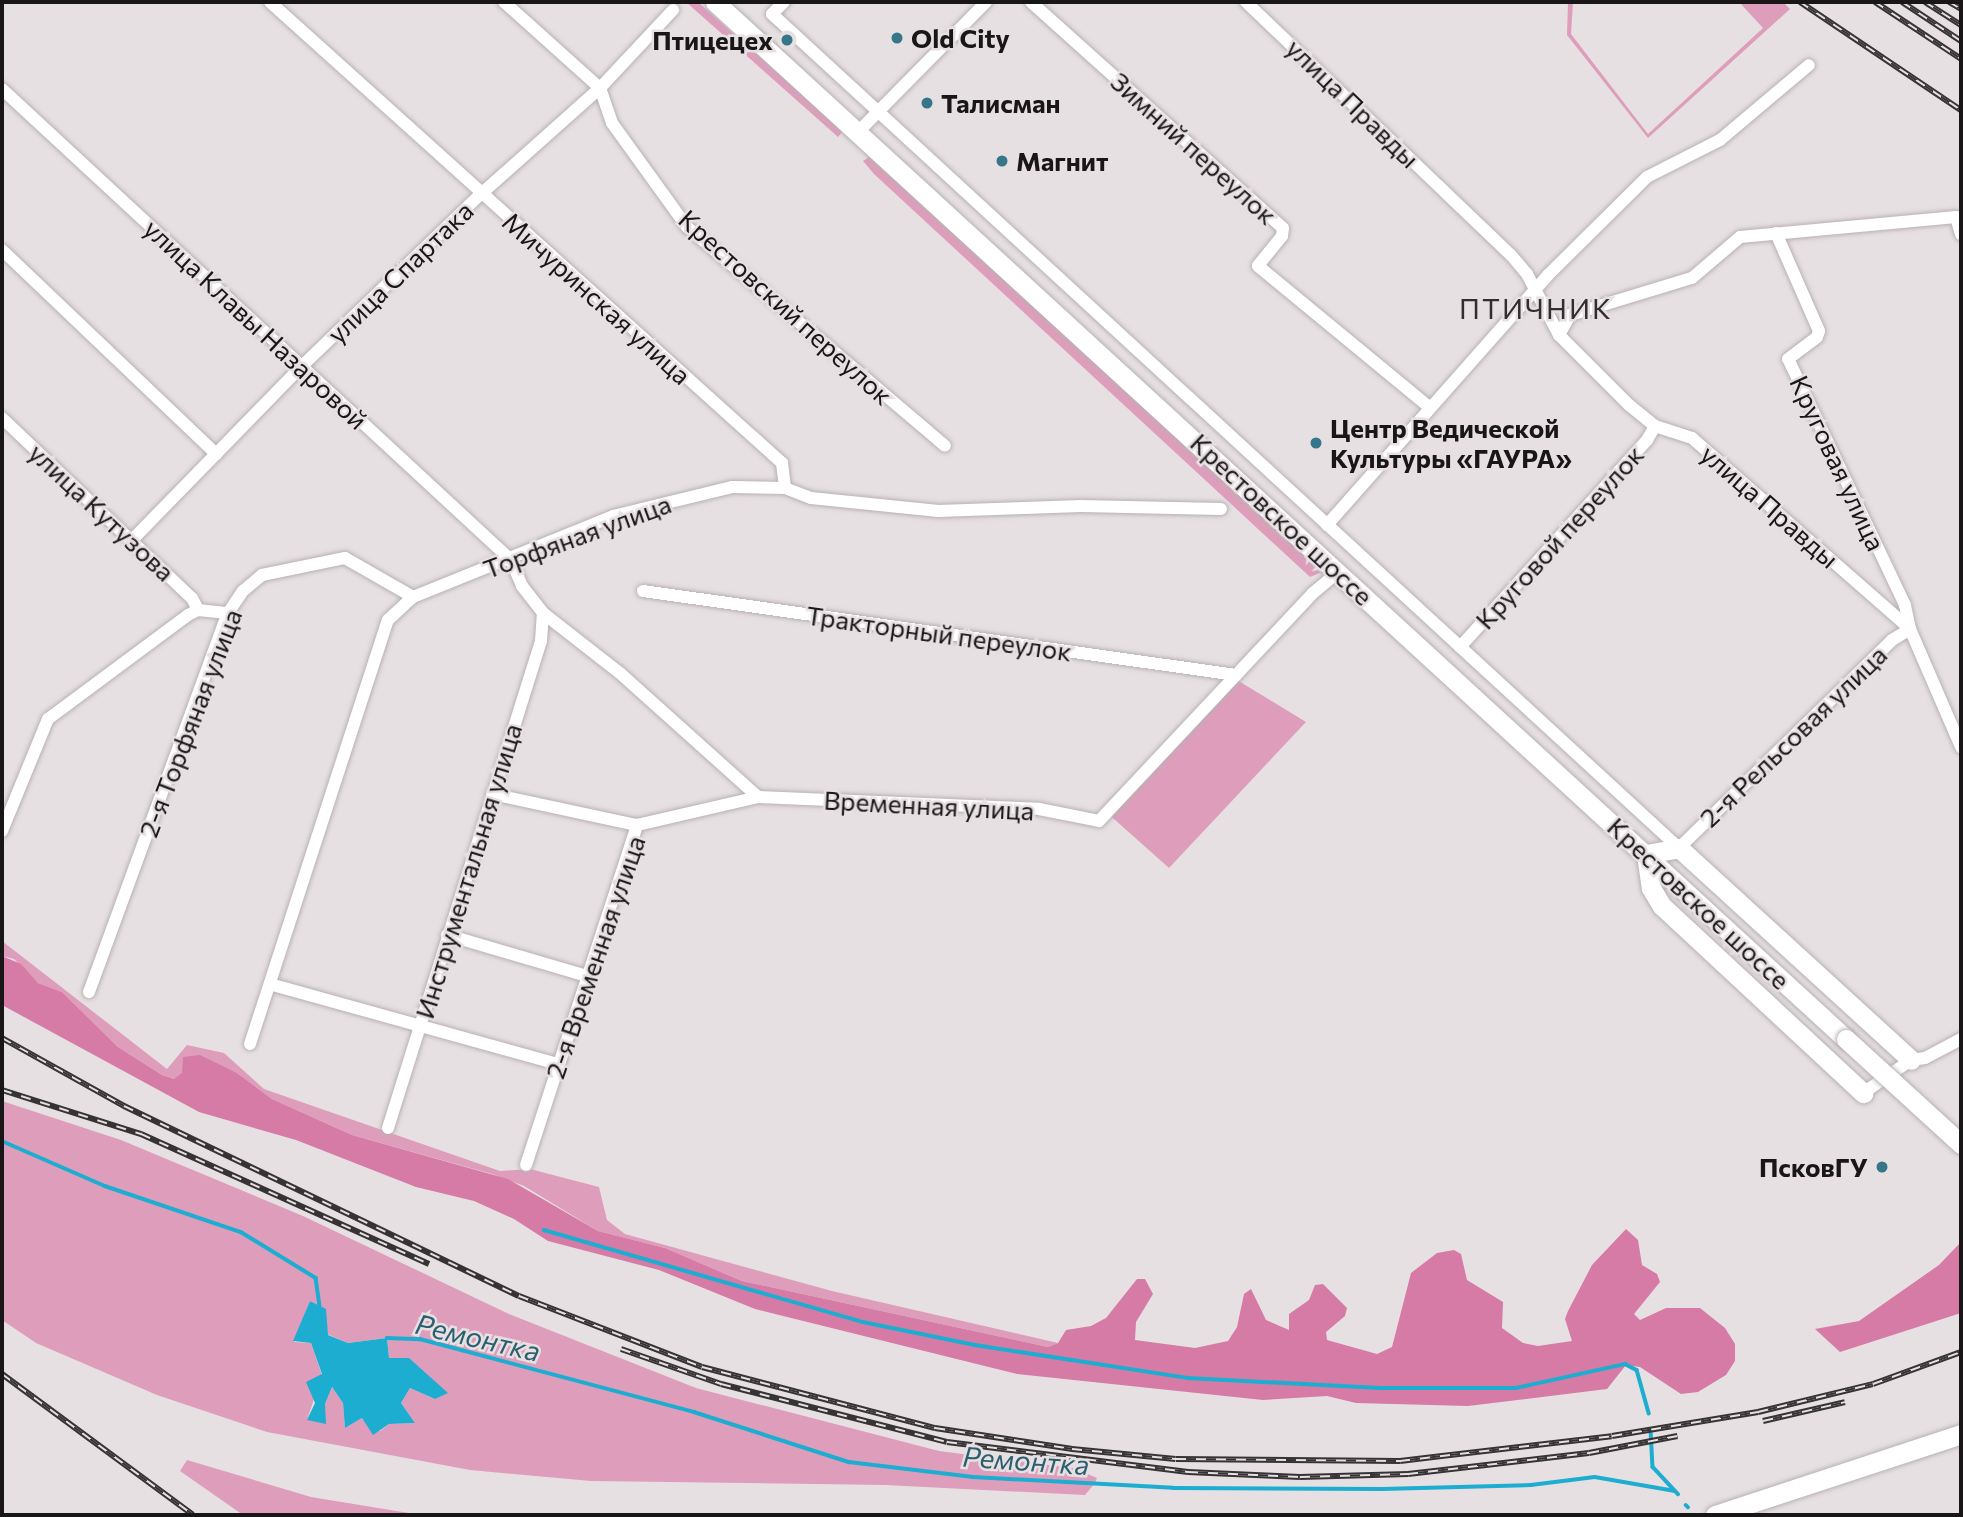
<!DOCTYPE html>
<meta charset="utf-8">
<style>
body{margin:0}
#map{position:relative;width:1963px;height:1517px;overflow:hidden;background:#e7e0e2;font-family:Commissioner,sans-serif}
div>[style]{position:absolute}
[style*='--x']{left:calc(var(--x)*1px);top:calc(var(--y)*1px);width:calc(var(--w)*1px);rotate:calc(var(--a)*1deg)}
.green>*{inset:0;background:#de9ebb}
.forest>*{inset:0;background:#d57ba5}
.water>*{inset:0;background:#1cadd1}
.stream>*{height:3.5px;margin:-1.75px;padding:0 1.75px;transform-origin:1.75px;border-radius:1.75px;background:#1cadd1}
.roads{filter:drop-shadow(0 0 2px #b8b1b4) drop-shadow(0 0 2px #b8b1b4)}
.street>*{height:12px;margin:-6px;padding:0 6px;transform-origin:6px;border-radius:6px;background:#fff}
.primary>*{height:19px;margin:-9.5px;padding:0 9.5px;transform-origin:9.5px;border-radius:9.5px;background:#fff}
.rail>*{height:6px;margin-top:-3px;transform-origin:0;background:repeating-linear-gradient(90deg,#e7e0e2 0 10px,#363334 0 20px);box-sizing:border-box;border-block:2px solid #363334}
.bridges{filter:drop-shadow(0 0 2px #b8b1b4) drop-shadow(0 0 2px #b8b1b4)}
.primary-bridge>*{height:19px;margin:-9.5px;padding:0 9.5px;transform-origin:9.5px;border-radius:9.5px;background:#fff}
.dots>*{width:19px;height:19px;translate:-50% -50%;box-sizing:border-box;border:4px solid #e7e0e2;border-radius:50%}
span{translate:-50% -50%;white-space:nowrap;text-align:center;line-height:1.15;-webkit-text-stroke:5px #e7e0e2;paint-order:stroke}
.poi-label{font-size:26px;color:#191617;font-weight:700}
.left{translate:0 -50%;text-align:left}
.right{translate:-100% -50%;text-align:right}
.street-label{font-size:26px;color:#191617}
.neighbourhood-label{font-size:28px;color:#322d2f;letter-spacing:2px}
.water-label{font-size:28px;color:#2b5f6f;font-style:italic}
.frame{position:absolute;inset:0;border:4px solid #191617;pointer-events:none}
</style>
<div id="map">
<div class="green">
<i style="clip-path:polygon(686px 2px,698px 2px,843px 131px,838px 137px)"></i>
<i style="clip-path:polygon(1568px 2px,1573px 2px,1571px 34px,1648px 134px,1763px 28px,1739px 2px,1783px 2px,1790px 9px,1648px 138px,1567px 35px)"></i>
<i style="clip-path:polygon(869px 157px,1071px 341px,1322px 572px,1310px 577px,874px 174px,863px 161px)"></i>
<i style="clip-path:polygon(1232px 677px,1306px 722px,1169px 868px,1105px 811px)"></i>
<i style="clip-path:polygon(2px 941px,167px 1069px,187px 1045px,224px 1053px,264px 1089px,500px 1171px,530px 1169px,599px 1187px,607px 1220px,625px 1234px,832px 1291px,1058px 1343px,1048px 1347px,742px 1281px,665px 1248px,598px 1231px,524px 1186px,492px 1174px,352px 1135px,272px 1099px,237px 1073px,214px 1064px,174px 1079px,162px 1075px,118px 1047px,62px 992px,38px 983px,14px 959px,2px 956px)"></i>
<i style="clip-path:polygon(evenodd,2px 1101px,121px 1140px,303px 1216px,509px 1314px,696px 1388px,939px 1451px,1073px 1468px,1097px 1478px,1095px 1483px,1085px 1495px,885px 1485px,591px 1481px,470px 1470px,267px 1432px,157px 1395px,36px 1343px,2px 1320px,2px 1101px,310px 1301px,325px 1309px,327px 1334px,348px 1343px,387px 1338px,389px 1359px,435px 1399px,410px 1388px,401px 1403px,415px 1423px,389px 1424px,380px 1431px,362px 1418px,345px 1428px,343px 1403px,332px 1387px,325px 1404px,307px 1420px,322px 1375px,311px 1343px,294px 1342px,310px 1301px)"></i>
<i style="clip-path:polygon(187px 1460px,311px 1497px,421px 1515px,243px 1515px,180px 1471px)"></i>
</div>
<div class="forest">
<i style="clip-path:polygon(2px 956px,21px 964px,38px 983px,62px 992px,118px 1047px,162px 1075px,174px 1079px,182px 1073px,183px 1057px,200px 1055px,237px 1073px,272px 1099px,352px 1135px,508px 1179px,598px 1231px,665px 1248px,742px 1281px,1048px 1347px,1058px 1343px,1066px 1330px,1091px 1326px,1106px 1318px,1137px 1279px,1145px 1279px,1153px 1294px,1136px 1322px,1135px 1340px,1195px 1348px,1228px 1341px,1237px 1327px,1244px 1294px,1251px 1289px,1266px 1320px,1289px 1330px,1289px 1314px,1309px 1300px,1315px 1285px,1323px 1284px,1347px 1308px,1345px 1316px,1326px 1332px,1327px 1340px,1377px 1354px,1392px 1347px,1411px 1273px,1437px 1253px,1454px 1250px,1461px 1254px,1467px 1280px,1503px 1302px,1502px 1328px,1523px 1343px,1538px 1346px,1572px 1341px,1565px 1319px,1568px 1311px,1592px 1265px,1626px 1229px,1638px 1240px,1642px 1265px,1657px 1274px,1660px 1282px,1634px 1314px,1640px 1320px,1666px 1308px,1700px 1308px,1725px 1328px,1735px 1344px,1735px 1361px,1726px 1375px,1698px 1392px,1681px 1394px,1640px 1367px,1626px 1365px,1607px 1389px,1468px 1406px,1356px 1403px,1327px 1396px,1263px 1400px,1017px 1374px,755px 1309px,659px 1270px,548px 1241px,514px 1219px,474px 1201px,416px 1187px,296px 1140px,199px 1112px,2px 1005px)"></i>
<i style="clip-path:polygon(1961px 1242px,1961px 1313px,1840px 1352px,1815px 1329px,1859px 1321px,1939px 1265px)"></i>
</div>
<div class="water">
<i style="clip-path:polygon(310px 1301px,326px 1309px,328px 1335px,348px 1343px,387px 1338px,389px 1358px,409px 1358px,448px 1393px,435px 1399px,410px 1388px,401px 1403px,415px 1423px,389px 1424px,373px 1435px,362px 1418px,345px 1428px,343px 1403px,332px 1387px,325px 1404px,326px 1424px,307px 1420px,315px 1403px,306px 1382px,322px 1374px,311px 1343px,293px 1341px)"></i>
</div>
<div class="stream">
<i style="--x:2;--y:1141;--w:112;--a:23.6"></i>
<i style="--x:105;--y:1186;--w:144;--a:18.7"></i>
<i style="--x:241;--y:1232;--w:88;--a:31.5"></i>
<i style="--x:316;--y:1278;--w:28;--a:82"></i>
<i style="--x:544;--y:1230;--w:332;--a:16.1"></i>
<i style="--x:863;--y:1322;--w:114;--a:11.6"></i>
<i style="--x:975;--y:1345;--w:216;--a:8.8"></i>
<i style="--x:1188;--y:1378;--w:192;--a:3"></i>
<i style="--x:1380;--y:1388;--w:136;--a:0"></i>
<i style="--x:1516;--y:1388;--w:112;--a:-12.4"></i>
<i style="--x:1625;--y:1364;--w:13;--a:27"></i>
<i style="--x:1637;--y:1370;--w:45;--a:74.4"></i>
<i style="--x:387;--y:1338;--w:33;--a:2"></i>
<i style="--x:420;--y:1339;--w:284;--a:14.9"></i>
<i style="--x:694;--y:1412;--w:163;--a:17.9"></i>
<i style="--x:849;--y:1462;--w:125;--a:6.9"></i>
<i style="--x:973;--y:1477;--w:200;--a:3.1"></i>
<i style="--x:1173;--y:1488;--w:209;--a:0.3"></i>
<i style="--x:1382;--y:1489;--w:149;--a:-1.5"></i>
<i style="--x:1531;--y:1485;--w:64;--a:-7.1"></i>
<i style="--x:1595;--y:1477;--w:81;--a:9.9"></i>
<i style="--x:1651;--y:1430;--w:37;--a:87"></i>
<i style="--x:1653;--y:1467;--w:37;--a:47"></i>
<i style="--x:1686;--y:1505;--w:3;--a:45"></i>
</div>
<div class="roads">
<div class="street">
<i style="--x:270;--y:2;--w:689;--a:42"></i>
<i style="--x:782;--y:463;--w:25;--a:83"></i>
<i style="--x:504;--y:2;--w:129;--a:41.9"></i>
<i style="--x:600;--y:88;--w:37;--a:71"></i>
<i style="--x:612;--y:123;--w:128;--a:54.2"></i>
<i style="--x:687;--y:227;--w:338;--a:40.3"></i>
<i style="--x:784;--y:2;--w:17;--a:135"></i>
<i style="--x:772;--y:14;--w:1232;--a:42.6"></i>
<i style="--x:1679;--y:848;--w:298;--a:-44.3"></i>
<i style="--x:1892;--y:640;--w:21;--a:-31"></i>
<i style="--x:1910;--y:629;--w:25;--a:-102"></i>
<i style="--x:1905;--y:605;--w:272;--a:-115.4"></i>
<i style="--x:1788;--y:359;--w:36;--a:-37"></i>
<i style="--x:1817;--y:337;--w:6;--a:-72"></i>
<i style="--x:1819;--y:331;--w:107;--a:-113.7"></i>
<i style="--x:1031;--y:2;--w:338;--a:41.9"></i>
<i style="--x:1283;--y:228;--w:8;--a:97"></i>
<i style="--x:1282;--y:236;--w:38;--a:129"></i>
<i style="--x:1258;--y:266;--w:222;--a:39.5"></i>
<i style="--x:1246;--y:2;--w:366;--a:43.7"></i>
<i style="--x:1511;--y:255;--w:25;--a:50"></i>
<i style="--x:1527;--y:274;--w:69;--a:62.3"></i>
<i style="--x:1559;--y:335;--w:99;--a:45"></i>
<i style="--x:1629;--y:405;--w:33;--a:39"></i>
<i style="--x:1655;--y:426;--w:39;--a:18"></i>
<i style="--x:1692;--y:438;--w:290;--a:41.2"></i>
<i style="--x:1910;--y:629;--w:129;--a:66.6"></i>
<i style="--x:2;--y:89;--w:693;--a:42.78"></i>
<i style="--x:511;--y:560;--w:28;--a:67"></i>
<i style="--x:522;--y:586;--w:34;--a:52"></i>
<i style="--x:543;--y:613;--w:99;--a:38"></i>
<i style="--x:621;--y:674;--w:184;--a:41.9"></i>
<i style="--x:758;--y:797;--w:281;--a:2.4"></i>
<i style="--x:1039;--y:809;--w:61;--a:11.3"></i>
<i style="--x:1099;--y:821;--w:313;--a:-46.8"></i>
<i style="--x:1313;--y:593;--w:34;--a:-40"></i>
<i style="--x:858;--y:132;--w:182;--a:-45.4"></i>
<i style="--x:2;--y:250;--w:296;--a:43.6"></i>
<i style="--x:1559;--y:335;--w:23;--a:-61"></i>
<i style="--x:1570;--y:315;--w:127;--a:-16.9"></i>
<i style="--x:1692;--y:278;--w:63;--a:-40.5"></i>
<i style="--x:1740;--y:237;--w:217;--a:-5.3"></i>
<i style="--x:1956;--y:217;--w:18;--a:74"></i>
<i style="--x:2;--y:418;--w:262;--a:43.5"></i>
<i style="--x:192;--y:598;--w:13;--a:63"></i>
<i style="--x:1327;--y:525;--w:334;--a:-48.5"></i>
<i style="--x:1548;--y:275;--w:139;--a:-44.7"></i>
<i style="--x:1647;--y:177;--w:82;--a:-26.9"></i>
<i style="--x:1720;--y:140;--w:116;--a:-40.1"></i>
<i style="--x:132;--y:540;--w:243;--a:-45.7"></i>
<i style="--x:302;--y:366;--w:248;--a:-43.9"></i>
<i style="--x:481;--y:194;--w:159;--a:-41.7"></i>
<i style="--x:600;--y:88;--w:107;--a:-46.9"></i>
<i style="--x:643;--y:591;--w:599;--a:8.06"></i>
<i style="--x:1460;--y:647;--w:279;--a:-47.9"></i>
<i style="--x:1647;--y:440;--w:16;--a:-60"></i>
<i style="--x:492;--y:794;--w:148;--a:12.1"></i>
<i style="--x:2;--y:831;--w:121;--a:-67.7"></i>
<i style="--x:48;--y:719;--w:174;--a:-36.6"></i>
<i style="--x:188;--y:615;--w:11;--a:-27"></i>
<i style="--x:198;--y:610;--w:30;--a:6"></i>
<i style="--x:447;--y:935;--w:146;--a:16.3"></i>
<i style="--x:273;--y:985;--w:296;--a:15.5"></i>
<i style="--x:89;--y:992;--w:404;--a:-69.9"></i>
<i style="--x:228;--y:613;--w:27;--a:-56"></i>
<i style="--x:243;--y:591;--w:25;--a:-40"></i>
<i style="--x:262;--y:575;--w:85;--a:-11.6"></i>
<i style="--x:345;--y:558;--w:78;--a:29.8"></i>
<i style="--x:250;--y:1044;--w:446;--a:-72"></i>
<i style="--x:388;--y:620;--w:34;--a:-43"></i>
<i style="--x:413;--y:597;--w:216;--a:-22"></i>
<i style="--x:613;--y:516;--w:122;--a:-13.7"></i>
<i style="--x:732;--y:487;--w:53;--a:1.1"></i>
<i style="--x:785;--y:488;--w:28;--a:21"></i>
<i style="--x:811;--y:498;--w:128;--a:5.8"></i>
<i style="--x:938;--y:511;--w:143;--a:-2"></i>
<i style="--x:1081;--y:506;--w:140;--a:1.2"></i>
<i style="--x:1863;--y:1093;--w:58;--a:-34.5"></i>
<i style="--x:1911;--y:1060;--w:14;--a:-8"></i>
<i style="--x:1925;--y:1058;--w:41;--a:-27.8"></i>
<i style="--x:388;--y:1128;--w:510;--a:-72.56"></i>
<i style="--x:541;--y:641;--w:28;--a:-86"></i>
<i style="--x:526;--y:1165;--w:358;--a:-71.9"></i>
<i style="--x:637;--y:825;--w:124;--a:-13"></i>
</div>
<div class="primary">
<i style="--x:715;--y:2;--w:1534;--a:42.52"></i>
<i style="--x:1646;--y:854;--w:34;--a:-10"></i>
<i style="--x:1679;--y:848;--w:314;--a:42.4"></i>
<i style="--x:1646;--y:854;--w:34;--a:82"></i>
<i style="--x:1651;--y:888;--w:21;--a:59"></i>
<i style="--x:1662;--y:906;--w:275;--a:42.9"></i>
<i style="--x:1715;--y:1515;--w:259;--a:-18.2"></i>
</div>
</div>
<div class="rail">
<i style="--x:1800;--y:2;--w:194;--a:33.9"></i>
<i style="--x:1875;--y:2;--w:103;--a:33.5"></i>
<i style="--x:1902;--y:2;--w:71;--a:33.5"></i>
<i style="--x:1925;--y:2;--w:43;--a:32.6"></i>
<i style="--x:1949;--y:2;--w:14;--a:30"></i>
<i style="--x:2;--y:1038;--w:140;--a:29.1"></i>
<i style="--x:124;--y:1106;--w:438;--a:25.7"></i>
<i style="--x:519;--y:1296;--w:196;--a:21.2"></i>
<i style="--x:702;--y:1367;--w:241;--a:14.7"></i>
<i style="--x:935;--y:1428;--w:139;--a:8.7"></i>
<i style="--x:1072;--y:1449;--w:104;--a:5.5"></i>
<i style="--x:1176;--y:1459;--w:224;--a:0.5"></i>
<i style="--x:1400;--y:1461;--w:213;--a:-6.7"></i>
<i style="--x:1612;--y:1436;--w:148;--a:-9.3"></i>
<i style="--x:1758;--y:1412;--w:118;--a:-13.7"></i>
<i style="--x:1873;--y:1384;--w:94;--a:-20"></i>
<i style="--x:2;--y:1090;--w:146;--a:17.6"></i>
<i style="--x:141;--y:1134;--w:316;--a:24.3"></i>
<i style="--x:621;--y:1349;--w:106;--a:19.3"></i>
<i style="--x:721;--y:1384;--w:233;--a:14.4"></i>
<i style="--x:947;--y:1442;--w:243;--a:7.1"></i>
<i style="--x:1188;--y:1472;--w:112;--a:2.6"></i>
<i style="--x:1300;--y:1477;--w:108;--a:-1.6"></i>
<i style="--x:1408;--y:1474;--w:182;--a:-6.6"></i>
<i style="--x:1589;--y:1453;--w:90;--a:-10.9"></i>
<i style="--x:2;--y:1374;--w:237;--a:36.4"></i>
<i style="--x:1763;--y:1421;--w:84;--a:-13"></i>
</div>
<div class="bridges">
<div class="primary-bridge">
<i style="--x:1846;--y:1039;--w:156;--a:42.4"></i>
</div>
</div>
<div class="dots">
<i style="left:897px;top:38px;background:#36768a"></i>
<i style="left:787px;top:40px;background:#36768a"></i>
<i style="left:927px;top:103px;background:#36768a"></i>
<i style="left:1002px;top:161px;background:#36768a"></i>
<i style="left:1316px;top:443px;background:#36768a"></i>
<i style="left:1882px;top:1167px;background:#36768a"></i>
</div>
<div class="poi-label">
<span class="left" style="left:911px;top:38px">Old City</span>
<span class="right" style="left:773px;top:40px">Птицецех</span>
<span class="left" style="left:941px;top:103px">Талисман</span>
<span class="left" style="left:1016px;top:161px">Магнит</span>
<span class="left" style="left:1330px;top:443px">Центр Ведической<br>Культуры «ГАУРА»</span>
<span class="right" style="left:1868px;top:1167px">ПсковГУ</span>
</div>
<div class="street-label">
<span style="left:1353px;top:103px;rotate:44deg">улица Правды</span>
<span style="left:1194px;top:148px;rotate:42deg">Зимний переулок</span>
<span style="left:400px;top:272px;rotate:-44deg">улица Спартака</span>
<span style="left:597px;top:298px;rotate:42deg">Мичуринская улица</span>
<span style="left:786px;top:307px;rotate:42deg">Крестовский переулок</span>
<span style="left:256px;top:324px;rotate:43deg">улица Клавы Назаровой</span>
<span style="left:1838px;top:463px;rotate:65deg">Круговая улица</span>
<span style="left:1770px;top:506px;rotate:41deg">улица Правды</span>
<span style="left:102px;top:512px;rotate:43deg">улица Кутузова</span>
<span style="left:1282px;top:519px;rotate:43deg">Крестовское шоссе</span>
<span style="left:577px;top:536px;rotate:-20deg">Торфяная улица</span>
<span style="left:1559px;top:537px;rotate:-48deg">Круговой переулок</span>
<span style="left:939px;top:633px;rotate:8deg">Тракторный переулок</span>
<span style="left:190px;top:723px;rotate:-69deg">2-я Торфяная улица</span>
<span style="left:1793px;top:736px;rotate:-44deg">2-я Рельсовая улица</span>
<span style="left:929px;top:805px;rotate:3deg">Временная улица</span>
<span style="left:468px;top:871px;rotate:-73deg">Инструментальная улица</span>
<span style="left:1699px;top:903px;rotate:43deg">Крестовское шоссе</span>
<span style="left:595px;top:957px;rotate:-71deg">2-я Временная улица</span>
</div>
<div class="neighbourhood-label">
<span style="left:1536px;top:308px">ПТИЧНИК</span>
</div>
<div class="water-label">
<span style="left:478px;top:1337px;rotate:13deg">Ремонтка</span>
<span style="left:1026px;top:1460px;rotate:4deg">Ремонтка</span>
</div>
<div class="frame"></div>
</div>
